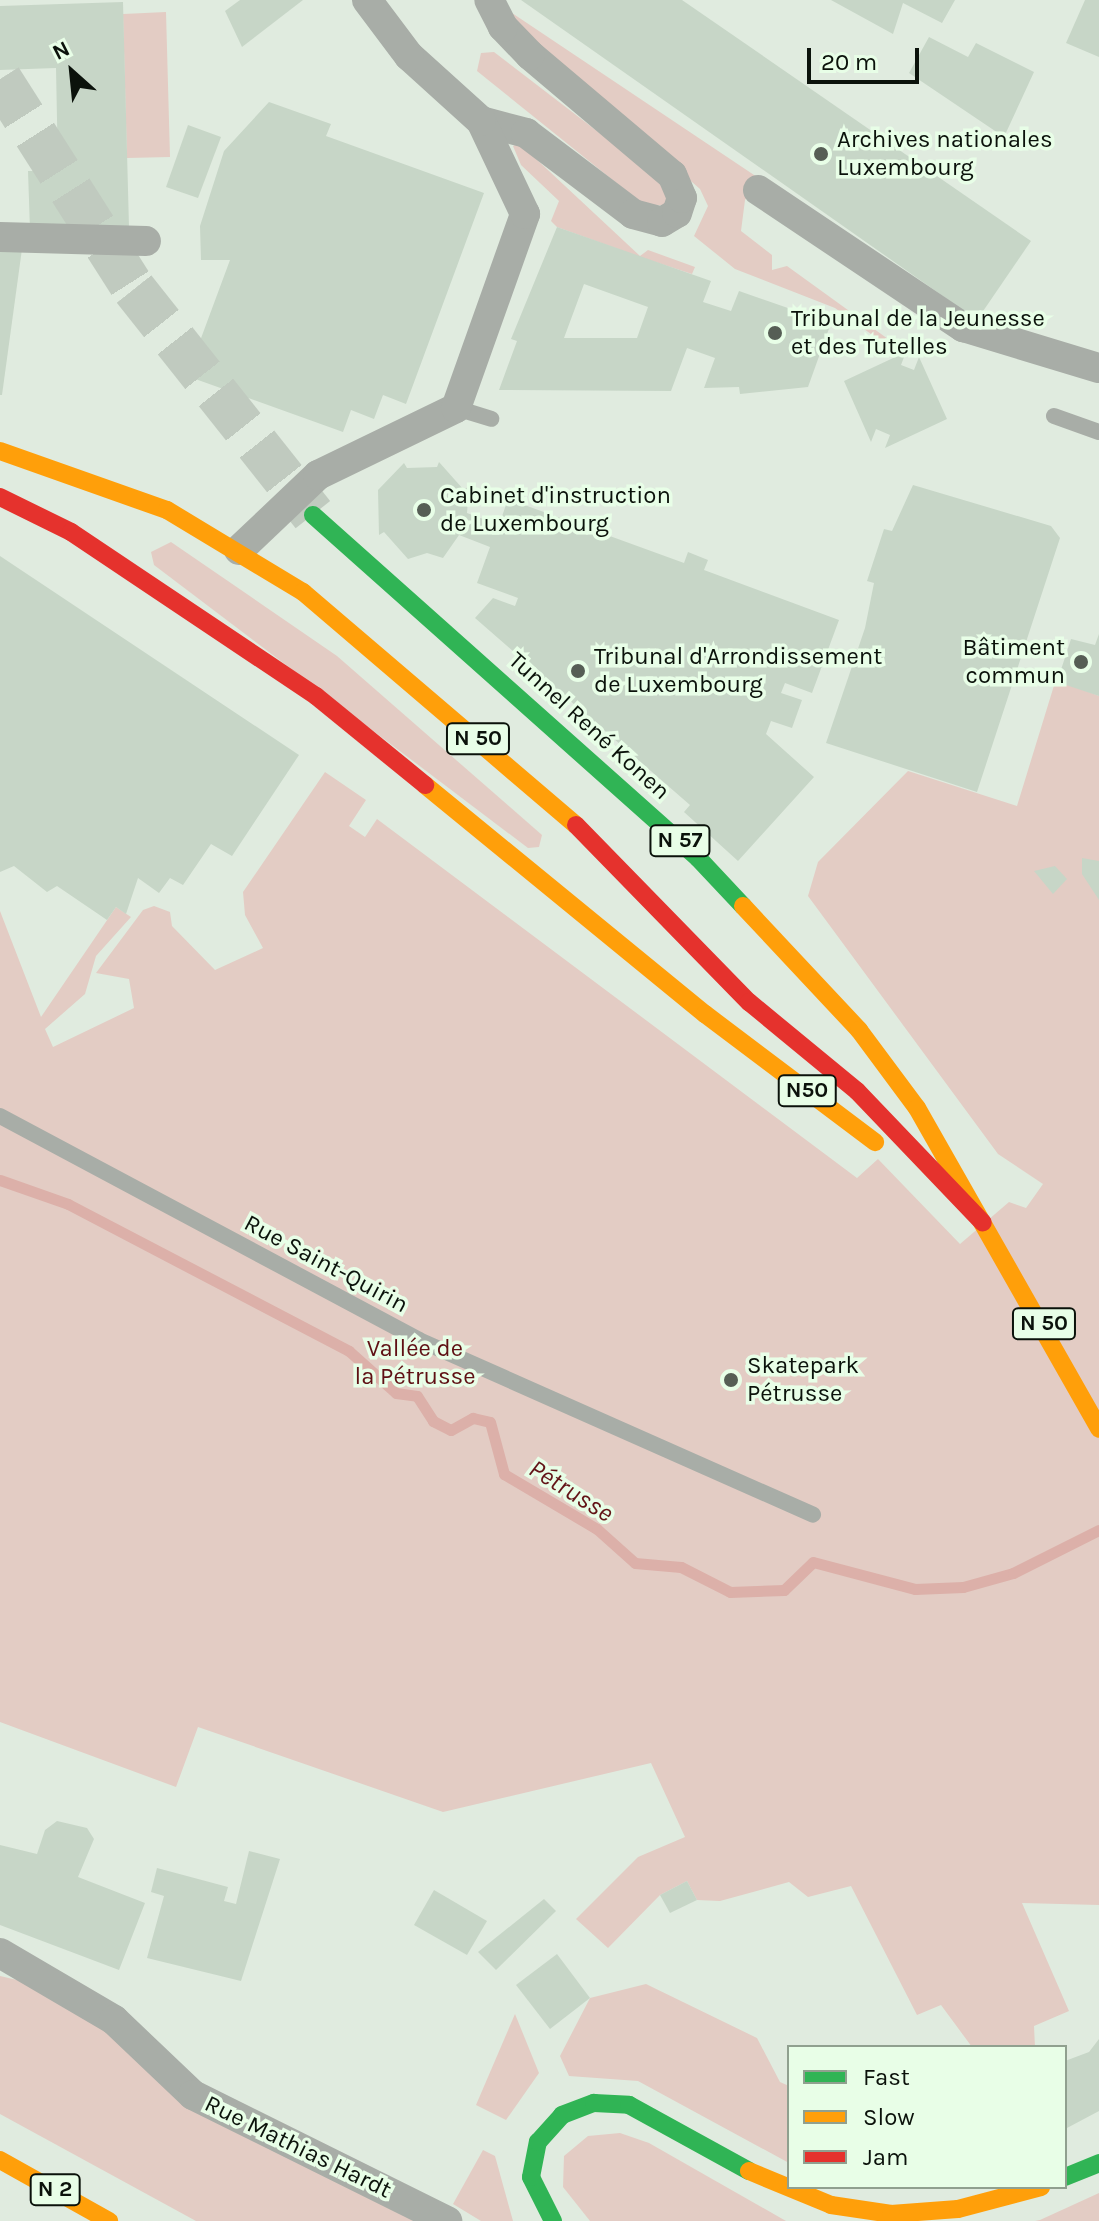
<!DOCTYPE html>
<meta charset="utf-8">
<style>
body{margin:0}
#map{position:relative;width:1099px;height:2221px;overflow:hidden;background:#e0ebdf;font-family:Karla,sans-serif}
div>[style]{position:absolute}
[style*='--x']{left:calc(var(--x)*1px);top:calc(var(--y)*1px);width:calc(var(--w)*1px);rotate:calc(var(--a)*1deg)}
.green>*{inset:0;background:#e3ccc4}
.stream>*{height:11px;margin:-5.5px;padding:0 5.5px;transform-origin:5.5px;border-radius:5.5px;background:#dcb0a9}
.building>*{inset:0;background:#c7d6c7}
.primary-tunnel>*{height:44px;margin-top:-22px;transform-origin:0;background:repeating-linear-gradient(90deg,#c0cabf 0 44px,transparent 0 66px)}
.lane>*{height:16px;margin:-8px;padding:0 8px;transform-origin:8px;border-radius:8px;background:#a8ada7}
.street>*{height:30px;margin:-15px;padding:0 15px;transform-origin:15px;border-radius:15px;background:#a8ada7}
.fast>*{height:18px;margin:-9px;padding:0 9px;transform-origin:9px;border-radius:9px;background:#30b455}
.slow>*{height:18px;margin:-9px;padding:0 9px;transform-origin:9px;border-radius:9px;background:#ff9f0a}
.jam>*{height:18px;margin:-9px;padding:0 9px;transform-origin:9px;border-radius:9px;background:#e5322d}
.dots>*{width:22px;height:22px;translate:-50% -50%;box-sizing:border-box;border:4px solid #e8fee7;border-radius:50%}
span{translate:-50% -50%;white-space:nowrap;text-align:center;line-height:1.15;-webkit-text-stroke:7px #e8fee7;paint-order:stroke}
.shield-label span{padding:2px 6px;background:#e8fee7;border:2px solid;border-radius:6px;-webkit-text-stroke-width:0}
.shield-label{font-size:22px;color:#0b120b;font-weight:700}
.poi-label{font-size:24px;color:#0b120b}
.left{translate:0 -50%;text-align:left}
.right{translate:-100% -50%;text-align:right}
.street-label{font-size:24px;color:#0b120b}
.park-label{font-size:24px;color:#5f1014}
.water-label{font-size:26px;color:#631417;font-style:italic}
.legend{position:absolute;left:787px;top:2045px;width:280px;height:144px;box-sizing:border-box;background:#e8fee7;border:2px solid #90a08f;margin:0;padding:10px 14px;list-style:none;font-size:24px;color:#0b120b}
.legend li{display:flex;align-items:center;gap:16px;height:40px}
.legend b{width:40px;border:2px solid #90a08f}
.north{position:absolute;left:32px;top:32px;width:80px;height:80px;-webkit-text-stroke:6px #e8fee7;paint-order:stroke;rotate:333deg;font-size:22px;font-weight:700;line-height:32px;text-align:center;color:#0b120b}
.north::after{content:'';display:block;margin:auto;width:28px;height:36px;background:#0b120b;clip-path:polygon(50% 0,100% 100%,50% 72%,0 100%)}
.scale{position:absolute;left:807px;top:48px;width:112px;height:36px;box-sizing:border-box;border:4px solid #0b120b;border-top:0;padding-left:10px;font-size:24px;line-height:28px;white-space:nowrap;color:#0b120b;-webkit-text-stroke:6px #e8fee7;paint-order:stroke}
</style>
<div id="map">
<div class="green">
<i style="clip-path:polygon(509px 11px,760px 179px,745px 200px,741px 231px,772px 255px,772px 270px,787px 266px,906px 352px,900px 355px,835px 308px,735px 269px,694px 236px,708px 206px,700px 189px,538px 47px)"></i>
<i style="clip-path:polygon(166px 12px,170px 157px,127px 158px,123px 14px)"></i>
<i style="clip-path:polygon(494px 52px,666px 184px,667px 205px,645px 206px,477px 71px,481px 53px)"></i>
<i style="clip-path:polygon(519px 143px,640px 256px,648px 250px,695px 267px,692px 274px,640px 257px,557px 227px,551px 221px,559px 201px,521px 165px,513px 146px)"></i>
<i style="clip-path:polygon(171px 542px,337px 656px,542px 835px,539px 847px,528px 848px,154px 565px,151px 552px)"></i>
<i style="clip-path:polygon(1056px 679px,1099px 696px,1099px 1905px,1022px 1903px,1069px 2011px,1034px 2026px,1035px 2047px,972px 2047px,941px 2005px,917px 2015px,851px 1886px,808px 1897px,789px 1882px,720px 1901px,697px 1900px,687px 1881px,660px 1895px,608px 1948px,576px 1919px,638px 1857px,685px 1837px,651px 1763px,443px 1812px,198px 1727px,176px 1787px,0 1722px,0 911px,41px 1017px,116px 907px,131px 917px,96px 956px,85px 994px,45px 1029px,53px 1047px,134px 1008px,129px 979px,96px 973px,143px 910px,154px 906px,170px 912px,172px 926px,215px 970px,263px 948px,245px 915px,243px 892px,325px 772px,366px 800px,349px 826px,365px 837px,377px 819px,857px 1178px,878px 1159px,960px 1244px,1009px 1202px,1026px 1208px,1043px 1184px,998px 1154px,808px 896px,818px 862px,908px 771px,1017px 806px)"></i>
<i style="clip-path:polygon(0 1976px,30px 1983px,414px 2221px,196px 2221px,0 2114px)"></i>
<i style="clip-path:polygon(646px 1984px,757px 2038px,780px 2082px,789px 2086px,789px 2163px,638px 2081px,569px 2076px,560px 2056px,590px 1998px)"></i>
<i style="clip-path:polygon(515px 2014px,539px 2073px,506px 2120px,476px 2105px)"></i>
<i style="clip-path:polygon(620px 2133px,649px 2143px,786px 2221px,590px 2221px,563px 2187px,564px 2156px,588px 2136px)"></i>
<i style="clip-path:polygon(483px 2150px,495px 2156px,513px 2221px,481px 2221px,453px 2204px)"></i>
<i style="clip-path:polygon(1099px 2193px,1099px 2221px,1035px 2221px,1040px 2220px)"></i>
</div>
<div class="stream">
<i style="--x:0;--y:1180;--w:72;--a:19.4"></i>
<i style="--x:68;--y:1204;--w:317;--a:27.6"></i>
<i style="--x:349;--y:1351;--w:63;--a:41.8"></i>
<i style="--x:396;--y:1393;--w:21;--a:8"></i>
<i style="--x:417;--y:1396;--w:30;--a:57"></i>
<i style="--x:433;--y:1421;--w:20;--a:27"></i>
<i style="--x:451;--y:1430;--w:25;--a:-29"></i>
<i style="--x:473;--y:1418;--w:17;--a:13"></i>
<i style="--x:490;--y:1422;--w:54;--a:74.9"></i>
<i style="--x:504;--y:1474;--w:108;--a:30.6"></i>
<i style="--x:597;--y:1529;--w:51;--a:41.8"></i>
<i style="--x:635;--y:1563;--w:46;--a:5"></i>
<i style="--x:681;--y:1567;--w:55;--a:27"></i>
<i style="--x:730;--y:1592;--w:54;--a:-2.1"></i>
<i style="--x:784;--y:1590;--w:40;--a:-44"></i>
<i style="--x:813;--y:1562;--w:106;--a:14.8"></i>
<i style="--x:915;--y:1589;--w:48;--a:-2.4"></i>
<i style="--x:963;--y:1587;--w:52;--a:-15.6"></i>
<i style="--x:1013;--y:1573;--w:96;--a:-26.6"></i>
</div>
<div class="building">
<i style="clip-path:polygon(240px 0,303px 0,242px 47px,225px 11px)"></i>
<i style="clip-path:polygon(521px 0,682px 0,1031px 241px,977px 320px)"></i>
<i style="clip-path:polygon(831px 0,955px 0,942px 23px,903px 3px,893px 34px)"></i>
<i style="clip-path:polygon(1085px 0,1099px 0,1099px 57px,1066px 43px)"></i>
<i style="clip-path:polygon(123px 2px,129px 227px,30px 230px,28px 171px,58px 171px,56px 68px,0 70px,0 6px)"></i>
<i style="clip-path:polygon(929px 37px,968px 57px,976px 43px,1034px 72px,1004px 137px,909px 73px)"></i>
<i style="clip-path:polygon(269px 102px,331px 124px,326px 136px,484px 193px,406px 404px,383px 395px,374px 419px,351px 410px,343px 432px,187px 376px,230px 260px,201px 260px,200px 226px,224px 151px)"></i>
<i style="clip-path:polygon(188px 125px,221px 137px,198px 198px,166px 187px)"></i>
<i style="clip-path:polygon(evenodd,557px 227px,711px 281px,703px 302px,731px 311px,739px 291px,831px 323px,808px 387px,740px 394px,739px 387px,704px 388px,715px 358px,687px 348px,671px 391px,499px 390px,517px 341px,511px 339px,557px 227px,584px 284px,648px 307px,637px 338px,564px 338px,584px 284px)"></i>
<i style="clip-path:polygon(0 246px,22px 249px,2px 395px,0 395px)"></i>
<i style="clip-path:polygon(906px 352px,901px 365px,914px 370px,919px 357px,947px 419px,885px 448px,890px 435px,876px 429px,871px 442px,844px 381px)"></i>
<i style="clip-path:polygon(439px 462px,463px 489px,469px 487px,467px 513px,499px 525px,508px 499px,684px 563px,688px 552px,708px 560px,704px 570px,839px 620px,812px 693px,785px 683px,781px 693px,802px 700px,792px 728px,771px 721px,766px 734px,814px 777px,738px 861px,684px 812px,690px 805px,475px 618px,493px 598px,515px 606px,518px 598px,477px 583px,490px 547px,459px 535px,443px 558px,427px 553px,408px 559px,384px 532px,379px 535px,378px 490px,404px 463px,407px 468px,437px 467px)"></i>
<i style="clip-path:polygon(913px 485px,1051px 526px,1060px 538px,977px 792px,826px 743px,865px 628px,874px 583px,867px 581px,884px 529px,892px 531px)"></i>
<i style="clip-path:polygon(0 556px,299px 755px,232px 856px,211px 844px,183px 885px,170px 878px,159px 893px,138px 878px,126px 914px,116px 907px,107px 920px,57px 886px,47px 892px,14px 866px,0 872px)"></i>
<i style="clip-path:polygon(1099px 634px,1099px 696px,1057px 682px,1071px 639px,1095px 645px)"></i>
<i style="clip-path:polygon(1082px 858px,1099px 861px,1099px 900px,1082px 874px)"></i>
<i style="clip-path:polygon(1055px 866px,1067px 879px,1053px 894px,1034px 871px)"></i>
<i style="clip-path:polygon(57px 1821px,87px 1828px,94px 1839px,78px 1877px,145px 1903px,119px 1970px,0 1925px,0 1845px,37px 1854px,45px 1830px)"></i>
<i style="clip-path:polygon(249px 1851px,280px 1859px,241px 1981px,147px 1958px,164px 1896px,151px 1892px,157px 1868px,228px 1887px,224px 1901px,236px 1904px)"></i>
<i style="clip-path:polygon(687px 1881px,697px 1900px,670px 1913px,660px 1895px)"></i>
<i style="clip-path:polygon(434px 1890px,487px 1921px,467px 1955px,414px 1925px)"></i>
<i style="clip-path:polygon(544px 1899px,556px 1911px,496px 1970px,478px 1952px)"></i>
<i style="clip-path:polygon(557px 1954px,590px 1998px,550px 2029px,516px 1985px)"></i>
<i style="clip-path:polygon(1099px 2039px,1099px 2111px,1067px 2128px,1065px 2061px,1089px 2052px)"></i>
</div>
<div class="primary-tunnel">
<i style="--x:0;--y:79;--w:249;--a:57.5"></i>
<i style="--x:134;--y:289;--w:288;--a:51.6"></i>
</div>
<div class="lane">
<i style="--x:456;--y:408;--w:37;--a:17"></i>
<i style="--x:1054;--y:416;--w:48;--a:19.6"></i>
<i style="--x:0;--y:1116;--w:475;--a:28.1"></i>
<i style="--x:419;--y:1340;--w:431;--a:23.9"></i>
</div>
<div class="street">
<i style="--x:481;--y:121;--w:47;--a:14.9"></i>
<i style="--x:526;--y:133;--w:134;--a:37.1"></i>
<i style="--x:633;--y:214;--w:30;--a:15"></i>
<i style="--x:662;--y:222;--w:17;--a:-31"></i>
<i style="--x:677;--y:213;--w:16;--a:-72"></i>
<i style="--x:682;--y:198;--w:25;--a:-113"></i>
<i style="--x:672;--y:175;--w:186;--a:-139.8"></i>
<i style="--x:530;--y:55;--w:39;--a:-134"></i>
<i style="--x:503;--y:27;--w:30;--a:-117"></i>
<i style="--x:758;--y:190;--w:247;--a:33.8"></i>
<i style="--x:963;--y:327;--w:142;--a:16.8"></i>
<i style="--x:0;--y:237;--w:146;--a:1.6"></i>
<i style="--x:239;--y:550;--w:109;--a:-43.5"></i>
<i style="--x:318;--y:475;--w:153;--a:-25.9"></i>
<i style="--x:456;--y:408;--w:206;--a:-70.4"></i>
<i style="--x:525;--y:214;--w:103;--a:-115.3"></i>
<i style="--x:481;--y:121;--w:97;--a:-137.9"></i>
<i style="--x:409;--y:56;--w:70;--a:-126.9"></i>
<i style="--x:0;--y:1953;--w:132;--a:30.4"></i>
<i style="--x:114;--y:2020;--w:109;--a:43.5"></i>
<i style="--x:193;--y:2095;--w:284;--a:26.4"></i>
</div>
<div class="fast">
<i style="--x:313;--y:515;--w:516;--a:41.7"></i>
<i style="--x:698;--y:858;--w:66;--a:46.8"></i>
<i style="--x:1065;--y:2177;--w:37;--a:-22"></i>
<i style="--x:553;--y:2221;--w:49;--a:-116.6"></i>
<i style="--x:531;--y:2177;--w:36;--a:-79"></i>
<i style="--x:538;--y:2142;--w:36;--a:-48"></i>
<i style="--x:562;--y:2115;--w:34;--a:-21"></i>
<i style="--x:594;--y:2103;--w:35;--a:3"></i>
<i style="--x:629;--y:2105;--w:137;--a:28.8"></i>
</div>
<div class="slow">
<i style="--x:0;--y:451;--w:177;--a:19.5"></i>
<i style="--x:167;--y:510;--w:159;--a:31.1"></i>
<i style="--x:303;--y:592;--w:359;--a:40.5"></i>
<i style="--x:425;--y:785;--w:362;--a:39.3"></i>
<i style="--x:705;--y:1014;--w:213;--a:37"></i>
<i style="--x:743;--y:906;--w:170;--a:46.9"></i>
<i style="--x:859;--y:1030;--w:97;--a:53.4"></i>
<i style="--x:917;--y:1108;--w:369;--a:60.4"></i>
<i style="--x:0;--y:2160;--w:125;--a:29.2"></i>
<i style="--x:749;--y:2171;--w:89;--a:22.5"></i>
<i style="--x:831;--y:2205;--w:61;--a:8.5"></i>
<i style="--x:891;--y:2214;--w:67;--a:-4.3"></i>
<i style="--x:958;--y:2209;--w:86;--a:-14.8"></i>
</div>
<div class="jam">
<i style="--x:0;--y:497;--w:79;--a:26.2"></i>
<i style="--x:71;--y:532;--w:295;--a:33.8"></i>
<i style="--x:316;--y:696;--w:141;--a:39.2"></i>
<i style="--x:576;--y:825;--w:248;--a:45.7"></i>
<i style="--x:749;--y:1002;--w:140;--a:39.5"></i>
<i style="--x:857;--y:1091;--w:182;--a:46.3"></i>
</div>
<div class="dots">
<i style="left:821px;top:154px;background:#565e55"></i>
<i style="left:775px;top:333px;background:#565e55"></i>
<i style="left:424px;top:510px;background:#565e55"></i>
<i style="left:1081px;top:662px;background:#565e55"></i>
<i style="left:578px;top:671px;background:#565e55"></i>
<i style="left:731px;top:1380px;background:#565e55"></i>
</div>
<div class="shield-label">
<span style="left:478px;top:739px">N 50</span>
<span style="left:680px;top:841px">N 57</span>
<span style="left:807px;top:1091px">N50</span>
<span style="left:1044px;top:1324px">N 50</span>
<span style="left:55px;top:2190px">N 2</span>
</div>
<div class="poi-label">
<span class="left" style="left:837px;top:154px">Archives nationales<br>Luxembourg</span>
<span class="left" style="left:791px;top:333px">Tribunal de la Jeunesse<br>et des Tutelles</span>
<span class="left" style="left:440px;top:510px">Cabinet d'instruction<br>de Luxembourg</span>
<span class="right" style="left:1065px;top:662px">Bâtiment<br>commun</span>
<span class="left" style="left:594px;top:671px">Tribunal d'Arrondissement<br>de Luxembourg</span>
<span class="left" style="left:747px;top:1380px">Skatepark<br>Pétrusse</span>
</div>
<div class="street-label">
<span style="left:589px;top:726px;rotate:42deg">Tunnel René Konen</span>
<span style="left:326px;top:1264px;rotate:28deg">Rue Saint-Quirin</span>
<span style="left:298px;top:2147px;rotate:26deg">Rue Mathias Hardt</span>
</div>
<div class="park-label">
<span style="left:415px;top:1363px">Vallée de<br>la Pétrusse</span>
</div>
<div class="water-label">
<span style="left:571px;top:1491px;rotate:32deg">Pétrusse</span>
</div>
<ul class="legend">
<li><b style="height:10px;background:#30b455"></b>Fast</li>
<li><b style="height:10px;background:#ff9f0a"></b>Slow</li>
<li><b style="height:10px;background:#e5322d"></b>Jam</li>
</ul>
<div class="north">N</div>
<div class="scale">20 m</div>
</div>
